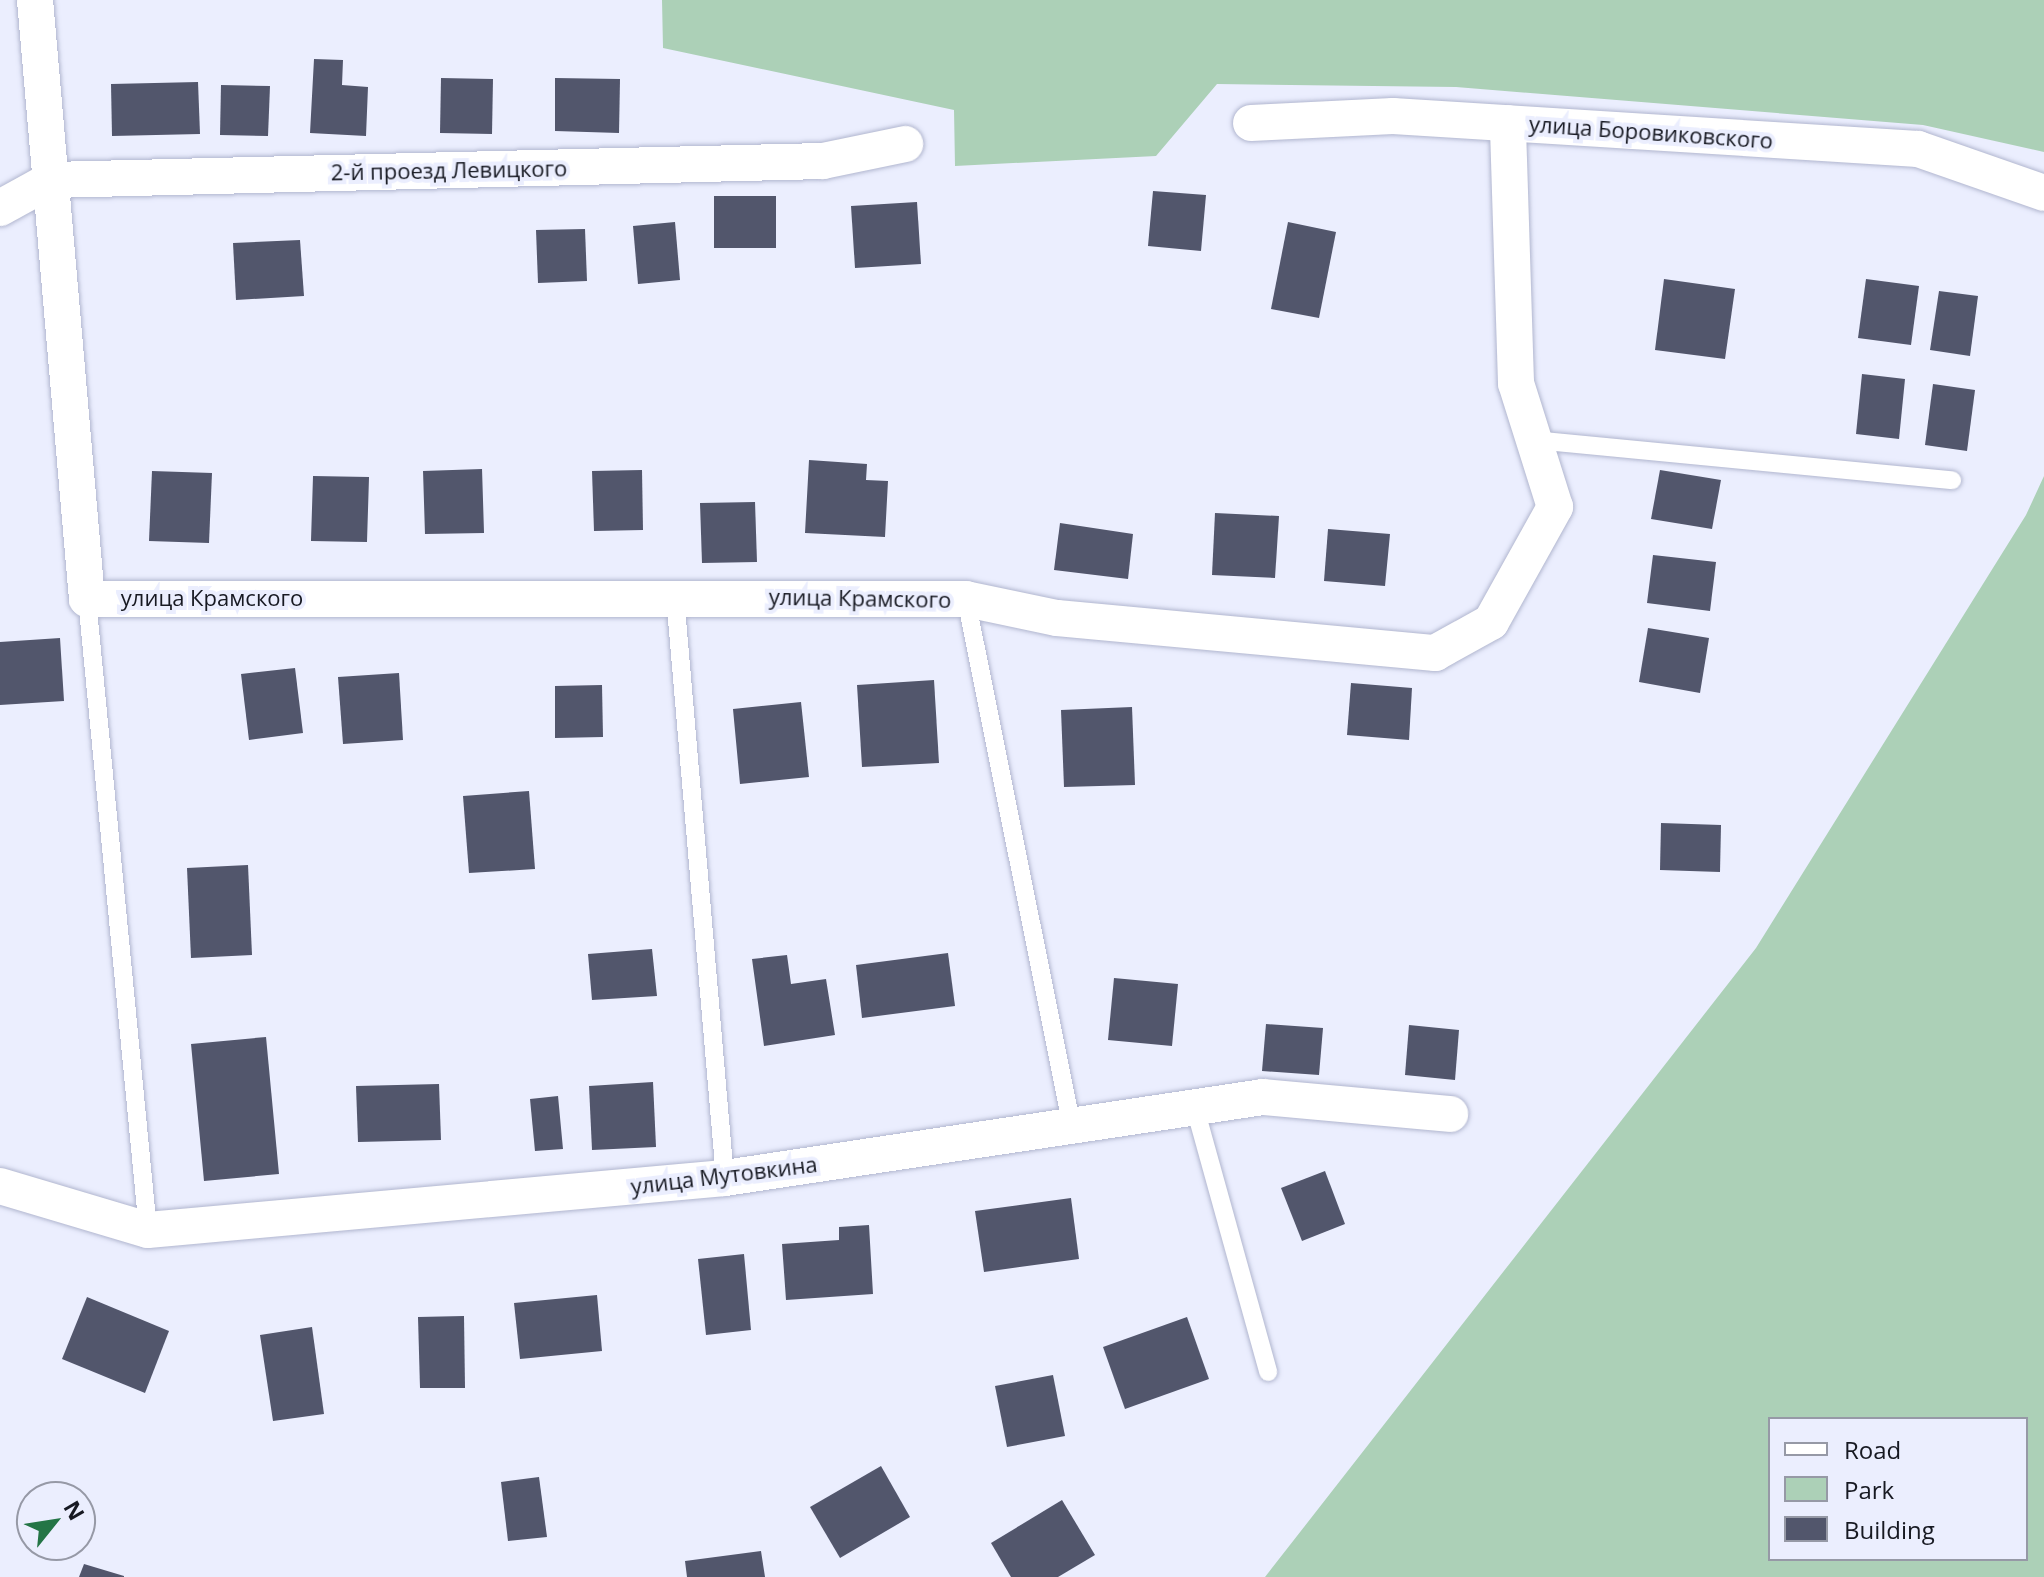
<!DOCTYPE html>
<meta charset="utf-8">
<style>
body{margin:0}
#map{position:relative;width:2044px;height:1577px;overflow:hidden;background:#ebeefe;font-family:"Open Sans",sans-serif}
div>[style]{position:absolute}
[style*='--x']{left:calc(var(--x)*1px);top:calc(var(--y)*1px);width:calc(var(--w)*1px);rotate:calc(var(--a)*1deg)}
.green>*{inset:0;background:#acd0b7}
.building>*{inset:0;background:#52566c}
.roads{filter:drop-shadow(0 0 2px #b1b6cf) drop-shadow(0 0 2px #b1b6cf)}
.service>*{height:18px;margin:-9px;padding:0 9px;transform-origin:9px;border-radius:9px;background:#fff}
.minor>*{height:36px;margin:-18px;padding:0 18px;transform-origin:18px;border-radius:18px;background:#fff}
span{translate:-50% -50%;white-space:nowrap;text-align:center;line-height:1.15;-webkit-text-stroke:8px #ebeefe;paint-order:stroke}
.street-label{font-size:22px;color:#171922}
.legend{position:absolute;left:1768px;top:1417px;width:260px;height:144px;box-sizing:border-box;background:#ebeefe;border:2px solid #9699a6;margin:0;padding:10px 14px;list-style:none;font-size:24px;color:#171922}
.legend li{display:flex;align-items:center;gap:16px;height:40px}
.legend b{width:40px;border:2px solid #9699a6}
.north{position:absolute;left:16px;top:1481px;width:80px;height:80px;box-sizing:border-box;background:#ebeefe;border:2px solid #9699a6;border-radius:50%;rotate:60deg;font-size:22px;font-weight:700;line-height:32px;text-align:center;color:#171922}
.north::after{content:'';display:block;margin:auto;width:28px;height:36px;background:#247546;clip-path:polygon(50% 0,100% 100%,50% 72%,0 100%)}
</style>
<div id="map">
<div class="green">
<i style="clip-path:polygon(662px 0,2044px 0,2044px 152px,1923px 125px,1456px 87px,1217px 84px,1156px 156px,955px 166px,954px 110px,663px 48px)"></i>
<i style="clip-path:polygon(evenodd,2044px 476px,2044px 1577px,1265px 1577px,1756px 948px,2026px 515px,2044px 476px,1770px 1419px,2026px 1419px,2026px 1559px,1770px 1559px,1770px 1419px)"></i>
</div>
<div class="building">
<i style="clip-path:polygon(314px 59px,343px 60px,342px 85px,368px 87px,366px 136px,310px 133px)"></i>
<i style="clip-path:polygon(441px 78px,493px 79px,492px 134px,440px 133px)"></i>
<i style="clip-path:polygon(555px 78px,620px 79px,619px 133px,555px 131px)"></i>
<i style="clip-path:polygon(198px 82px,200px 134px,112px 136px,111px 84px)"></i>
<i style="clip-path:polygon(221px 85px,270px 86px,268px 136px,220px 135px)"></i>
<i style="clip-path:polygon(1153px 191px,1206px 195px,1201px 251px,1148px 246px)"></i>
<i style="clip-path:polygon(714px 196px,776px 196px,776px 248px,714px 248px)"></i>
<i style="clip-path:polygon(917px 202px,921px 264px,855px 268px,851px 206px)"></i>
<i style="clip-path:polygon(675px 222px,680px 280px,638px 284px,633px 226px)"></i>
<i style="clip-path:polygon(1288px 222px,1336px 232px,1319px 318px,1271px 309px)"></i>
<i style="clip-path:polygon(585px 229px,587px 281px,538px 283px,536px 230px)"></i>
<i style="clip-path:polygon(300px 240px,304px 296px,236px 300px,233px 243px)"></i>
<i style="clip-path:polygon(1664px 279px,1735px 289px,1725px 359px,1655px 350px)"></i>
<i style="clip-path:polygon(1866px 279px,1919px 286px,1911px 345px,1858px 338px)"></i>
<i style="clip-path:polygon(1939px 291px,1978px 296px,1970px 356px,1930px 350px)"></i>
<i style="clip-path:polygon(1862px 374px,1905px 379px,1899px 439px,1856px 434px)"></i>
<i style="clip-path:polygon(1933px 384px,1975px 390px,1967px 451px,1925px 445px)"></i>
<i style="clip-path:polygon(809px 460px,867px 464px,866px 480px,888px 481px,885px 537px,805px 533px)"></i>
<i style="clip-path:polygon(482px 469px,484px 533px,425px 534px,423px 471px)"></i>
<i style="clip-path:polygon(642px 470px,643px 530px,594px 531px,592px 471px)"></i>
<i style="clip-path:polygon(1660px 470px,1721px 480px,1712px 529px,1651px 519px)"></i>
<i style="clip-path:polygon(152px 471px,212px 473px,209px 543px,149px 541px)"></i>
<i style="clip-path:polygon(313px 476px,369px 477px,367px 542px,311px 541px)"></i>
<i style="clip-path:polygon(755px 502px,757px 562px,702px 563px,700px 503px)"></i>
<i style="clip-path:polygon(1215px 513px,1279px 516px,1275px 578px,1212px 575px)"></i>
<i style="clip-path:polygon(1060px 523px,1133px 534px,1128px 579px,1054px 570px)"></i>
<i style="clip-path:polygon(1328px 529px,1390px 534px,1385px 586px,1324px 581px)"></i>
<i style="clip-path:polygon(1653px 555px,1716px 562px,1710px 611px,1647px 603px)"></i>
<i style="clip-path:polygon(1648px 628px,1709px 638px,1700px 693px,1639px 682px)"></i>
<i style="clip-path:polygon(60px 638px,64px 701px,0 705px,0 642px)"></i>
<i style="clip-path:polygon(295px 668px,303px 733px,249px 740px,241px 674px)"></i>
<i style="clip-path:polygon(399px 673px,403px 740px,343px 744px,338px 677px)"></i>
<i style="clip-path:polygon(934px 680px,939px 763px,862px 767px,857px 685px)"></i>
<i style="clip-path:polygon(1351px 683px,1412px 688px,1409px 740px,1347px 735px)"></i>
<i style="clip-path:polygon(602px 685px,603px 737px,555px 738px,555px 686px)"></i>
<i style="clip-path:polygon(801px 702px,809px 777px,740px 784px,733px 709px)"></i>
<i style="clip-path:polygon(1132px 707px,1135px 785px,1064px 787px,1061px 710px)"></i>
<i style="clip-path:polygon(529px 791px,535px 869px,469px 873px,463px 796px)"></i>
<i style="clip-path:polygon(1661px 823px,1721px 825px,1720px 872px,1660px 870px)"></i>
<i style="clip-path:polygon(248px 865px,252px 955px,191px 958px,187px 868px)"></i>
<i style="clip-path:polygon(652px 949px,657px 996px,592px 1000px,588px 954px)"></i>
<i style="clip-path:polygon(948px 953px,955px 1006px,862px 1018px,856px 965px)"></i>
<i style="clip-path:polygon(787px 955px,791px 984px,826px 979px,835px 1035px,764px 1046px,752px 959px)"></i>
<i style="clip-path:polygon(1114px 978px,1178px 984px,1172px 1046px,1108px 1040px)"></i>
<i style="clip-path:polygon(1266px 1024px,1323px 1028px,1319px 1075px,1262px 1071px)"></i>
<i style="clip-path:polygon(1409px 1025px,1459px 1030px,1455px 1080px,1405px 1075px)"></i>
<i style="clip-path:polygon(266px 1037px,279px 1174px,204px 1181px,191px 1044px)"></i>
<i style="clip-path:polygon(653px 1082px,656px 1147px,592px 1150px,589px 1086px)"></i>
<i style="clip-path:polygon(439px 1084px,441px 1140px,358px 1142px,356px 1086px)"></i>
<i style="clip-path:polygon(558px 1096px,563px 1149px,535px 1151px,530px 1099px)"></i>
<i style="clip-path:polygon(1325px 1171px,1345px 1224px,1302px 1241px,1281px 1188px)"></i>
<i style="clip-path:polygon(1071px 1198px,1079px 1259px,984px 1272px,975px 1211px)"></i>
<i style="clip-path:polygon(869px 1225px,873px 1294px,786px 1300px,782px 1244px,839px 1240px,839px 1227px)"></i>
<i style="clip-path:polygon(744px 1254px,751px 1330px,706px 1335px,698px 1259px)"></i>
<i style="clip-path:polygon(597px 1295px,602px 1351px,520px 1359px,514px 1303px)"></i>
<i style="clip-path:polygon(87px 1297px,169px 1331px,145px 1393px,62px 1359px)"></i>
<i style="clip-path:polygon(464px 1316px,465px 1388px,420px 1388px,418px 1317px)"></i>
<i style="clip-path:polygon(1187px 1317px,1209px 1379px,1125px 1409px,1103px 1347px)"></i>
<i style="clip-path:polygon(312px 1327px,324px 1414px,273px 1421px,260px 1335px)"></i>
<i style="clip-path:polygon(1053px 1375px,1065px 1436px,1007px 1447px,995px 1386px)"></i>
<i style="clip-path:polygon(881px 1466px,910px 1517px,840px 1558px,810px 1507px)"></i>
<i style="clip-path:polygon(539px 1477px,547px 1537px,508px 1541px,501px 1482px)"></i>
<i style="clip-path:polygon(1062px 1500px,1095px 1555px,1058px 1577px,1011px 1577px,991px 1543px)"></i>
<i style="clip-path:polygon(761px 1551px,765px 1577px,687px 1577px,685px 1561px)"></i>
<i style="clip-path:polygon(84px 1564px,124px 1576px,124px 1577px,79px 1577px)"></i>
</div>
<div class="roads">
<div class="service">
<i style="--x:1534;--y:440;--w:420;--a:5.5"></i>
<i style="--x:675;--y:596;--w:584;--a:85.09"></i>
<i style="--x:87;--y:599;--w:634;--a:84.48"></i>
<i style="--x:966;--y:599;--w:539;--a:78.65"></i>
<i style="--x:1195;--y:1108;--w:274;--a:74.5"></i>
</div>
<div class="minor">
<i style="--x:35;--y:0;--w:601;--a:85.04"></i>
<i style="--x:87;--y:599;--w:879;--a:0"></i>
<i style="--x:966;--y:599;--w:93;--a:11.8"></i>
<i style="--x:1057;--y:618;--w:380;--a:5.3"></i>
<i style="--x:1435;--y:653;--w:64;--a:-29"></i>
<i style="--x:1491;--y:622;--w:132;--a:-60.9"></i>
<i style="--x:1555;--y:507;--w:130;--a:-107.5"></i>
<i style="--x:1516;--y:383;--w:260;--a:-91.8"></i>
<i style="--x:1251;--y:123;--w:142;--a:-2.8"></i>
<i style="--x:1393;--y:116;--w:526;--a:3.6"></i>
<i style="--x:1918;--y:149;--w:133;--a:19.2"></i>
<i style="--x:0;--y:208;--w:58;--a:-28.8"></i>
<i style="--x:51;--y:180;--w:772;--a:-1.41"></i>
<i style="--x:823;--y:161;--w:84;--a:-11.7"></i>
<i style="--x:0;--y:1186;--w:154;--a:16.6"></i>
<i style="--x:148;--y:1230;--w:579;--a:-5.15"></i>
<i style="--x:725;--y:1178;--w:544;--a:-8.56"></i>
<i style="--x:1263;--y:1097;--w:188;--a:5.2"></i>
</div>
</div>
<div class="street-label">
<span style="left:1651px;top:132px;rotate:4deg">улица Боровиковского</span>
<span style="left:449px;top:170px;rotate:-1deg">2-й проезд Левицкого</span>
<span style="left:212px;top:598px">улица Крамского</span>
<span style="left:860px;top:598px;rotate:1deg">улица Крамского</span>
<span style="left:724px;top:1175px;rotate:-7deg">улица Мутовкина</span>
</div>
<ul class="legend">
<li><b style="height:10px;background:#fff"></b>Road</li>
<li><b style="height:22px;background:#acd0b7"></b>Park</li>
<li><b style="height:22px;background:#52566c"></b>Building</li>
</ul>
<div class="north">N</div>
</div>
